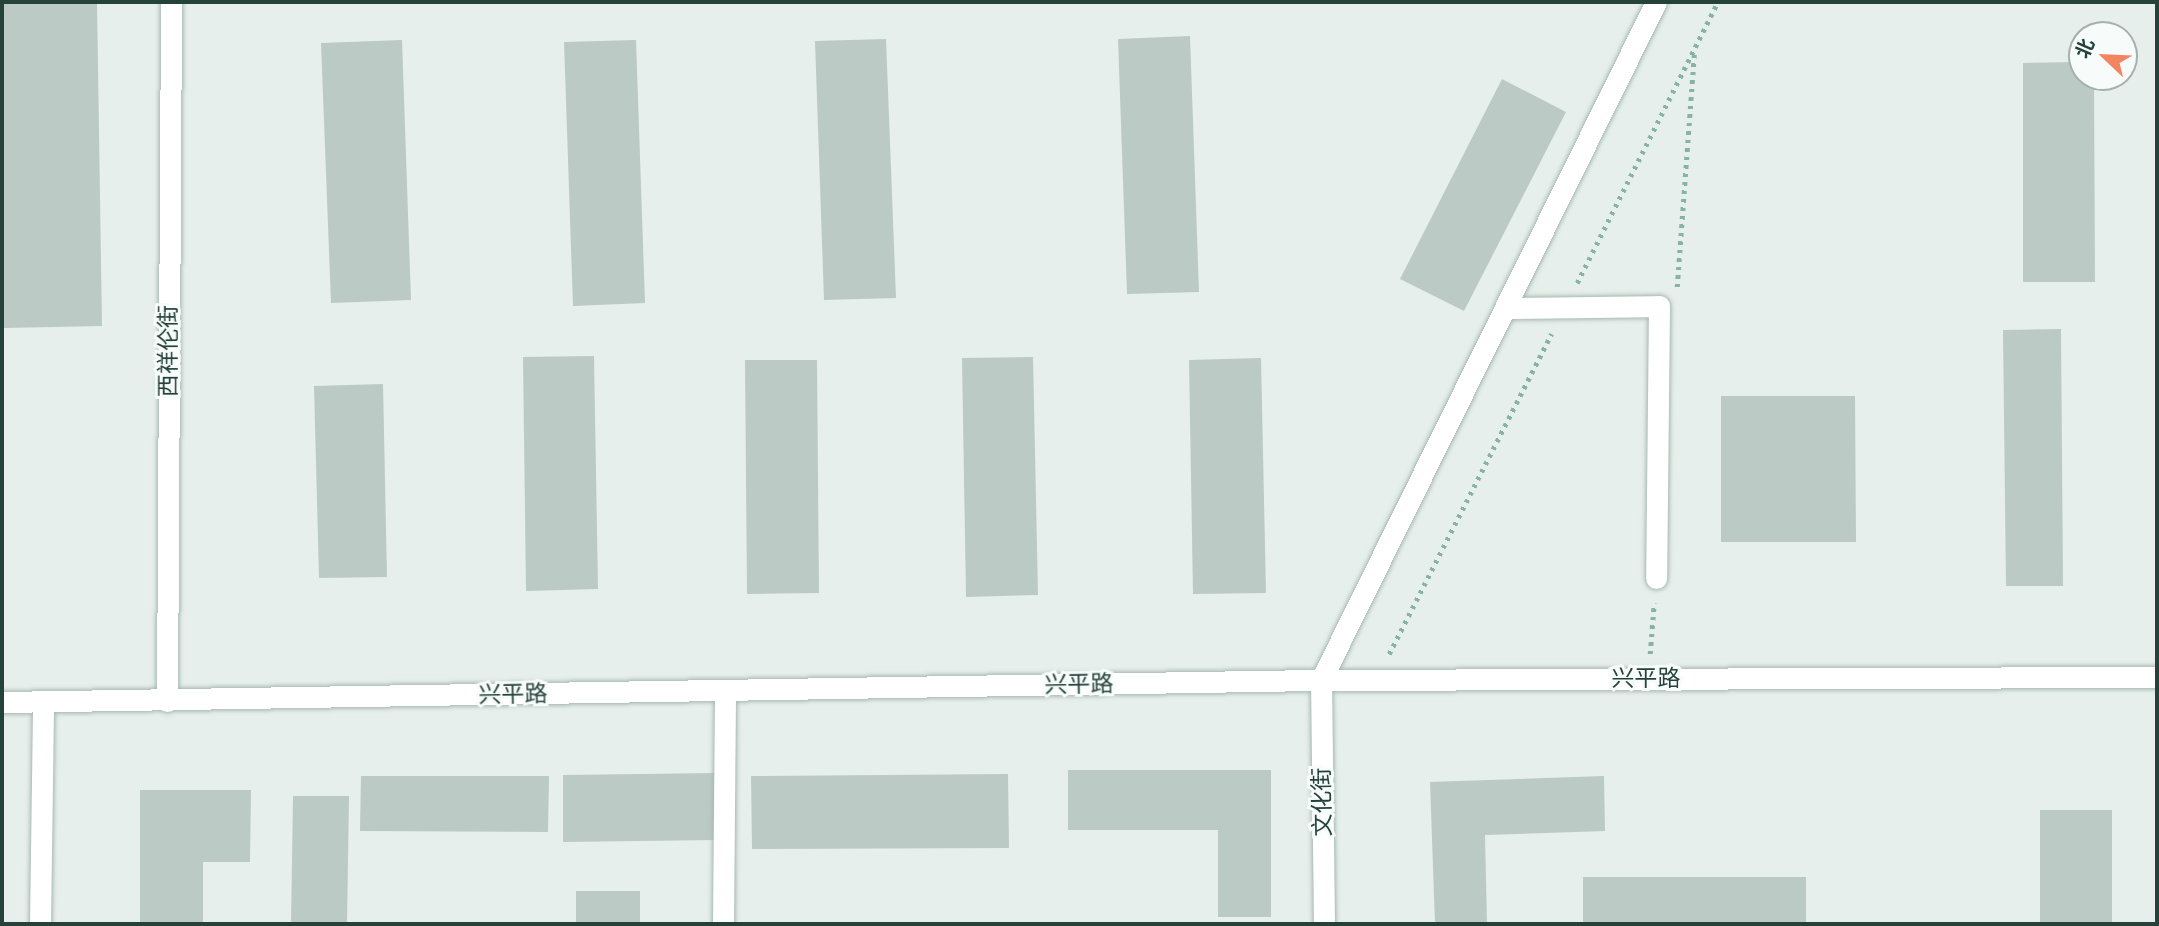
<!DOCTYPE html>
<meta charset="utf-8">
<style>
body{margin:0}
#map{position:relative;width:2159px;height:926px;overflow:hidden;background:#e6efeb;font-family:"Roboto Condensed","Noto Sans SC",sans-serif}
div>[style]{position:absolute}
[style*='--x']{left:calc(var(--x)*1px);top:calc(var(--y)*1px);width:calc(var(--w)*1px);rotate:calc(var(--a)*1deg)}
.building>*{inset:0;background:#bbcac4}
.path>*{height:4.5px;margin-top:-2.25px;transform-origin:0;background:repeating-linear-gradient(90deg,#86b3a5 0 3.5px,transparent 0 8.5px)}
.roads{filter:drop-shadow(0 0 2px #a8b8b2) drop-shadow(0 0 2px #a8b8b2)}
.minor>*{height:21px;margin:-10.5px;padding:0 10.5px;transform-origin:10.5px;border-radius:10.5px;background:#fff}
span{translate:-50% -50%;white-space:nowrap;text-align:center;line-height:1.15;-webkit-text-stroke:6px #f7fbf9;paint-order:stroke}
.street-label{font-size:23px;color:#24423a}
.frame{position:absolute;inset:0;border:4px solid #24423a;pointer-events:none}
.north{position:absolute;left:2068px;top:21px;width:70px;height:70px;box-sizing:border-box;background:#f7fbf9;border:2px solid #a3b1ad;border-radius:50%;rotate:293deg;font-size:19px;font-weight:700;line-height:28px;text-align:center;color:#24423a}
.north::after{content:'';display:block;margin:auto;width:24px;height:32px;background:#f4845f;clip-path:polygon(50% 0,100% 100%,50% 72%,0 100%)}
</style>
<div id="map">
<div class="building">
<i style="clip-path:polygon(2px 2px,97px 2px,102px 326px,4px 328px)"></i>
<i style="clip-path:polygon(1190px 36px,1199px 292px,1127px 294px,1118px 39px)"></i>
<i style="clip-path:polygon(886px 39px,896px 298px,824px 300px,815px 41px)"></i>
<i style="clip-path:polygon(402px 40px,411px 300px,331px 303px,321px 43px)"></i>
<i style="clip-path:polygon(636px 40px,645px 303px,573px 306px,564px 42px)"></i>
<i style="clip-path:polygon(2082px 62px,2082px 77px,2094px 77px,2095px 282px,2023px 282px,2023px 63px)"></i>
<i style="clip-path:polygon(1502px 79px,1566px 112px,1464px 311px,1400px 279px)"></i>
<i style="clip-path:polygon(2061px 329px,2063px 586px,2006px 586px,2003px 330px)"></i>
<i style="clip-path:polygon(594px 356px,598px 589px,526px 591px,523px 357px)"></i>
<i style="clip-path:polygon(1033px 357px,1038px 595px,966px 597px,962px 358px)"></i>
<i style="clip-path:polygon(1261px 358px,1266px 593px,1193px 594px,1189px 360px)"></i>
<i style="clip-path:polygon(745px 360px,817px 360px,819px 593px,747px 594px)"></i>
<i style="clip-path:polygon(383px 384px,387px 577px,319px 578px,314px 386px)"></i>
<i style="clip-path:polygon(1721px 396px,1855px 396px,1856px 542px,1721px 542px)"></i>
<i style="clip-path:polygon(1068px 770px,1271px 770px,1271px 917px,1218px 917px,1218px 830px,1068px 830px)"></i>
<i style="clip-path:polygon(716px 773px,716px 840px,563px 842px,563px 775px)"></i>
<i style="clip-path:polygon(1008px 774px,1009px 848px,752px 849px,751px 776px)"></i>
<i style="clip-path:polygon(361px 776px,549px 776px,548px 832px,360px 831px)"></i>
<i style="clip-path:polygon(1604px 776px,1605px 831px,1485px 835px,1487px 924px,1435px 924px,1430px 782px)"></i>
<i style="clip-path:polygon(140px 790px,251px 790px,250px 862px,203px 862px,203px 924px,140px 924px)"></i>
<i style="clip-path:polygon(293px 796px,349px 796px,347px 924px,291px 924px)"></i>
<i style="clip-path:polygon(2040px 810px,2112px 810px,2112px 924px,2040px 924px)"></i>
<i style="clip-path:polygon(1583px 877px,1806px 877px,1806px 924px,1583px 924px)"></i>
<i style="clip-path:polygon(576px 891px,640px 891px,640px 924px,576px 924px)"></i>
</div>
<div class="path">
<i style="--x:1577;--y:283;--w:314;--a:-63.4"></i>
<i style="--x:1677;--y:287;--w:233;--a:-85.8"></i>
<i style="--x:1389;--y:654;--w:359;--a:-63.1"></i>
<i style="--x:1650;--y:654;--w:51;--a:-85.5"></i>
</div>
<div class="roads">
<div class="minor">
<i style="--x:1505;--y:308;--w:154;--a:-0.7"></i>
<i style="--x:1659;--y:306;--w:272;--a:90.6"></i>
<i style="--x:167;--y:701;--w:699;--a:-89.67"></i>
<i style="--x:2;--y:702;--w:1319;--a:-0.96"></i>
<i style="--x:1321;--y:680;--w:836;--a:-0.21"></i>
<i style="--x:40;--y:924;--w:222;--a:-89.2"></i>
<i style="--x:723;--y:924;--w:233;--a:-89.5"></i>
<i style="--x:1324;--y:924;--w:244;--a:-90.7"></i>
<i style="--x:1321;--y:680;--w:756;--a:-63.71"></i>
</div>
</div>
<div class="street-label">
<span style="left:169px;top:351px;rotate:-90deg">西祥伦街</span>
<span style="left:1646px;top:679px">兴平路</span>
<span style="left:1079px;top:685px;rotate:-1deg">兴平路</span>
<span style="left:513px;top:695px;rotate:-1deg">兴平路</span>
<span style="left:1323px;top:802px;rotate:-91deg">文化街</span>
</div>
<div class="frame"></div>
<div class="north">北</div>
</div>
